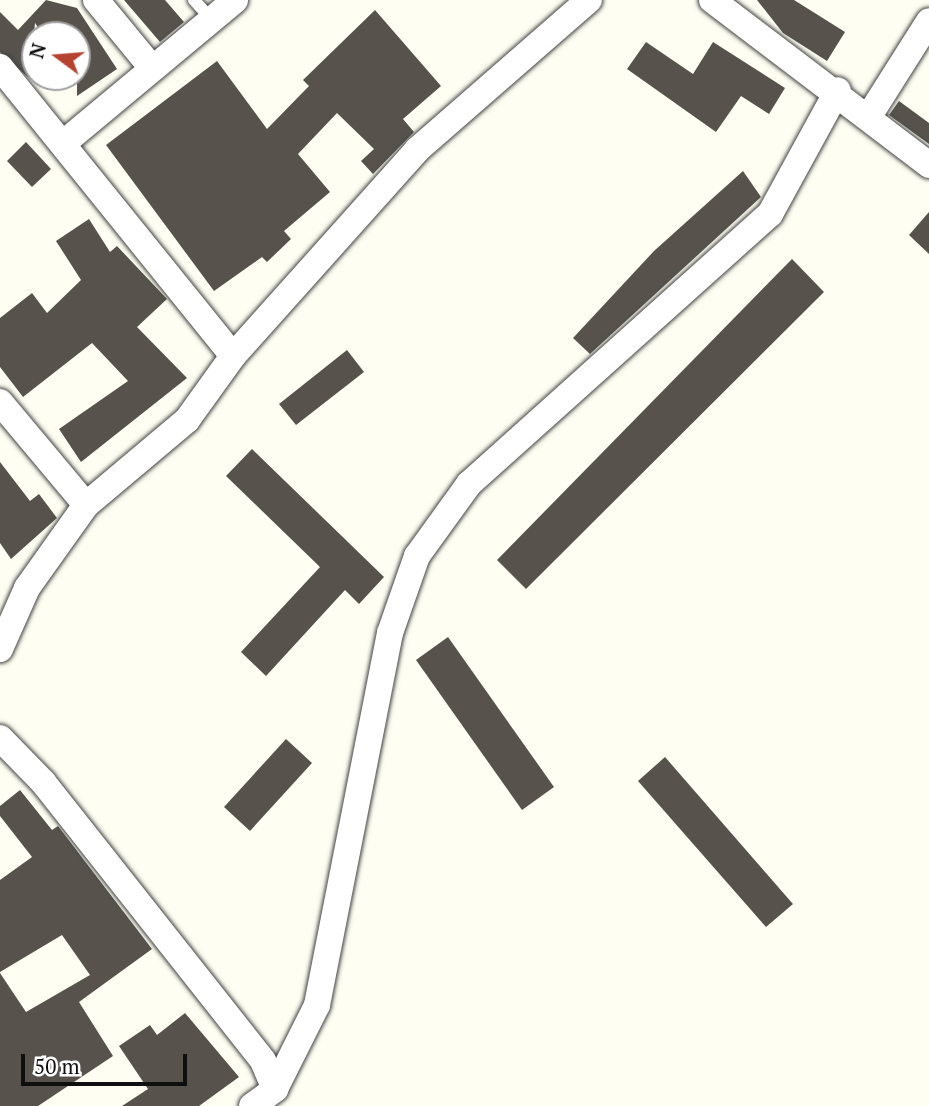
<!DOCTYPE html>
<style>
body{margin:0}
#map{position:relative;width:929px;height:1106px;overflow:hidden;background:#fefef2;font-family:"PT Serif",serif}
div>[style]{position:absolute}
[style*='--x']{left:calc(var(--x)*1px);top:calc(var(--y)*1px);width:calc(var(--w)*1px);rotate:calc(var(--a)*1deg)}
.building>*{inset:0;background:#57524c}
.roads{filter:drop-shadow(0 0 2px #424242) drop-shadow(0 0 2px #424242)}
.lane>*{height:12px;margin:-6px;padding:0 6px;transform-origin:6px;border-radius:6px;background:#fff}
.street>*{height:26px;margin:-13px;padding:0 13px;transform-origin:13px;border-radius:13px;background:#fff}
span{translate:-50% -50%;white-space:nowrap;text-align:center;line-height:1.15;-webkit-text-stroke:7px #fff;paint-order:stroke}
.north{position:absolute;left:21px;top:21px;width:70px;height:70px;box-sizing:border-box;background:#fff;border:2px solid #9f9f9f;border-radius:50%;rotate:286deg;font-size:19px;font-weight:700;line-height:28px;text-align:center;color:#0f0f0f}
.north::after{content:'';display:block;margin:auto;width:24px;height:32px;background:#b64330;clip-path:polygon(50% 0,100% 100%,50% 72%,0 100%)}
.scale{position:absolute;left:21px;top:1054px;width:166px;height:32px;box-sizing:border-box;border:4px solid #0f0f0f;border-top:0;padding-left:9px;font-size:21px;line-height:24px;white-space:nowrap;color:#0f0f0f;-webkit-text-stroke:5px #fff;paint-order:stroke}
</style>
<div id="map">
<div class="building">
<i style="clip-path:polygon(46px 0,77px 8px,117px 69px,77px 96px,77px 35px,43px 35px,35px 23px,30px 79px,0 52px,0 12px,18px 30px)"></i>
<i style="clip-path:polygon(124px 0,165px 0,184px 22px,160px 42px)"></i>
<i style="clip-path:polygon(757px 0,794px 0,845px 32px,827px 61px,783px 33px)"></i>
<i style="clip-path:polygon(375px 10px,441px 86px,403px 119px,414px 132px,373px 174px,361px 161px,374px 149px,337px 113px,298px 154px,330px 192px,284px 231px,291px 239px,267px 262px,262px 257px,214px 291px,106px 145px,217px 61px,267px 129px,309px 86px,303px 80px)"></i>
<i style="clip-path:polygon(646px 42px,693px 74px,713px 42px,785px 88px,769px 114px,741px 96px,716px 132px,627px 69px)"></i>
<i style="clip-path:polygon(899px 101px,929px 123px,929px 144px,889px 115px)"></i>
<i style="clip-path:polygon(26px 142px,51px 169px,32px 187px,7px 161px)"></i>
<i style="clip-path:polygon(743px 171px,761px 197px,590px 354px,573px 338px,654px 251px)"></i>
<i style="clip-path:polygon(929px 212px,929px 254px,909px 235px)"></i>
<i style="clip-path:polygon(89px 219px,110px 252px,117px 246px,167px 299px,137px 327px,187px 378px,81px 462px,59px 429px,128px 381px,92px 343px,23px 397px,0 367px,0 318px,32px 293px,47px 313px,81px 280px,56px 241px)"></i>
<i style="clip-path:polygon(792px 259px,824px 292px,526px 589px,497px 560px)"></i>
<i style="clip-path:polygon(347px 350px,364px 372px,296px 425px,279px 404px)"></i>
<i style="clip-path:polygon(252px 449px,384px 577px,359px 604px,345px 590px,266px 676px,241px 652px,320px 567px,226px 476px)"></i>
<i style="clip-path:polygon(0 462px,30px 501px,39px 494px,57px 518px,11px 559px,0 543px)"></i>
<i style="clip-path:polygon(448px 637px,554px 787px,522px 810px,416px 660px)"></i>
<i style="clip-path:polygon(286px 739px,312px 763px,250px 831px,224px 807px)"></i>
<i style="clip-path:polygon(665px 757px,793px 904px,766px 927px,638px 781px)"></i>
<i style="clip-path:polygon(20px 790px,52px 830px,58px 826px,152px 949px,79px 1002px,113px 1056px,38px 1106px,0 1106px,0 973px,26px 1012px,90px 975px,62px 935px,0 972px,0 880px,32px 857px,0 816px,0 806px)"></i>
<i style="clip-path:polygon(185px 1013px,239px 1077px,199px 1106px,122px 1106px,148px 1089px,119px 1046px,150px 1025px,157px 1035px)"></i>
</div>
<div class="roads">
<div class="lane">
<i style="--x:194;--y:0;--w:28;--a:48"></i>
</div>
<div class="street">
<i style="--x:96;--y:0;--w:88;--a:50.5"></i>
<i style="--x:712;--y:0;--w:273;--a:37.2"></i>
<i style="--x:0;--y:67;--w:371;--a:51.1"></i>
<i style="--x:869;--y:116;--w:112;--a:-57.7"></i>
<i style="--x:66;--y:141;--w:220;--a:-39.8"></i>
<i style="--x:0;--y:402;--w:134;--a:50.1"></i>
<i style="--x:0;--y:649;--w:67;--a:-66.1"></i>
<i style="--x:27;--y:588;--w:102;--a:-54.6"></i>
<i style="--x:86;--y:505;--w:132;--a:-40.1"></i>
<i style="--x:187;--y:420;--w:79;--a:-54.3"></i>
<i style="--x:233;--y:356;--w:276;--a:-48.2"></i>
<i style="--x:417;--y:150;--w:228;--a:-41.1"></i>
<i style="--x:0;--y:738;--w:62;--a:45.7"></i>
<i style="--x:43;--y:782;--w:355;--a:51.7"></i>
<i style="--x:263;--y:1061;--w:30;--a:67"></i>
<i style="--x:252;--y:1106;--w:29;--a:-36"></i>
<i style="--x:275;--y:1089;--w:94;--a:-63.4"></i>
<i style="--x:317;--y:1005;--w:379;--a:-78.9"></i>
<i style="--x:390;--y:633;--w:82;--a:-70.7"></i>
<i style="--x:417;--y:556;--w:89;--a:-54.2"></i>
<i style="--x:469;--y:484;--w:404;--a:-41.9"></i>
<i style="--x:770;--y:214;--w:141;--a:-61.3"></i>
</div>
</div>
<div class="north">N</div>
<div class="scale">50 m</div>
</div>
